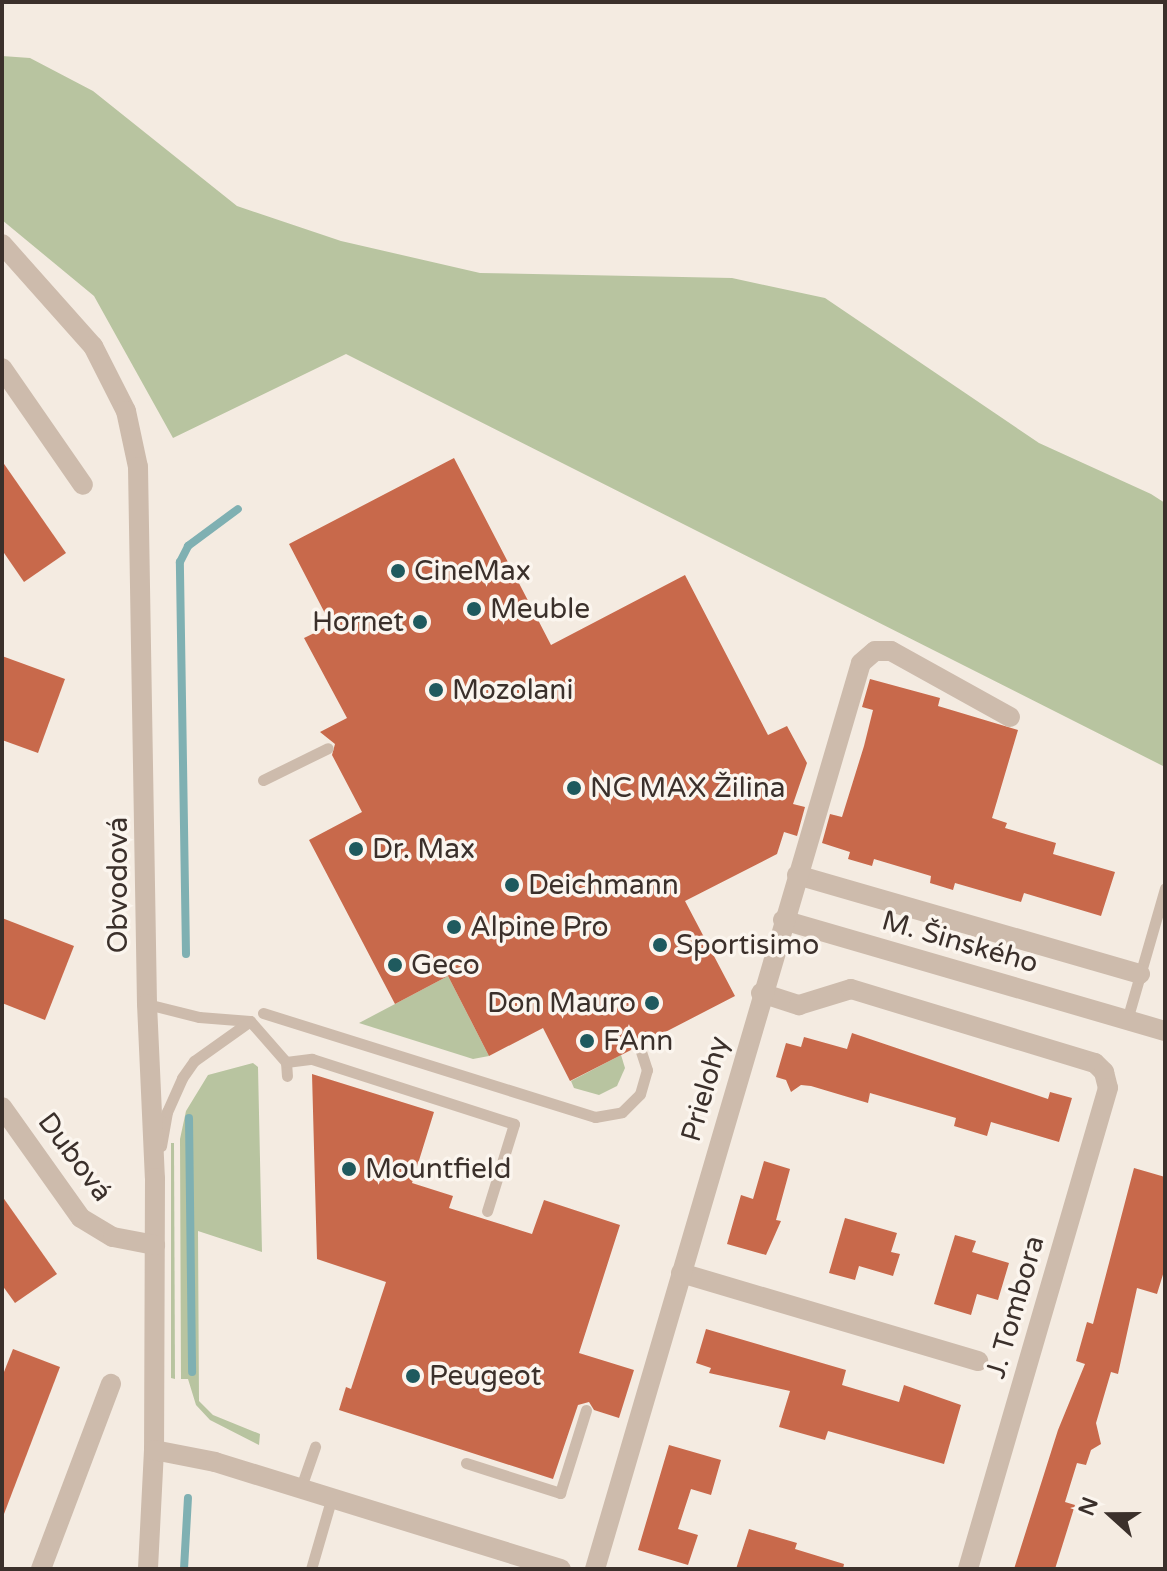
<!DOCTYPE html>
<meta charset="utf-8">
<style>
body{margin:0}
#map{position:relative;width:1167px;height:1571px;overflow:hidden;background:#f4ebe1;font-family:"Varela Round",sans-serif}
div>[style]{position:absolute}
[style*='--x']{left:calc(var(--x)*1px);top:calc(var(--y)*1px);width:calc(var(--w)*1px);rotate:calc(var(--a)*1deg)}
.green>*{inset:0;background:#b8c4a0}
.stream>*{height:8px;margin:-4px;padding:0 4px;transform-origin:4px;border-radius:4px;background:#7fb0b2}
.building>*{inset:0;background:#c8694b}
.lane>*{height:11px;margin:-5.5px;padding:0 5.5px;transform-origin:5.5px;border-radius:5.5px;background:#cdbbac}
.street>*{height:20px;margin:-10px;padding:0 10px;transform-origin:10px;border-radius:10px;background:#cdbbac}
.dots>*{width:22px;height:22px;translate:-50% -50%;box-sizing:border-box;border:4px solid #fbf5ee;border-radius:50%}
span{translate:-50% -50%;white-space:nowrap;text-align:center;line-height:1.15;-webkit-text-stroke:7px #fbf5ee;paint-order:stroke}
.poi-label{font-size:28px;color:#3b302b}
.left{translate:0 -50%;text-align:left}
.right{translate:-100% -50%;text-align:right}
.street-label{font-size:28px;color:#3b302b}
.frame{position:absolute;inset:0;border:4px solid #3b302b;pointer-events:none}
.north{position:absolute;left:1071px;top:1475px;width:80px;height:80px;-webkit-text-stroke:6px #fbf5ee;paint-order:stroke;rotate:291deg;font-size:22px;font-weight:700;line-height:32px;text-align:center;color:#3b302b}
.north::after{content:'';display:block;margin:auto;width:28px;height:36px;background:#3b302b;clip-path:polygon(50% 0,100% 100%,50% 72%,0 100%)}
</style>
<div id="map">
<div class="green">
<i style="clip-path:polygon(2px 56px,30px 58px,93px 91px,237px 206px,341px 241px,480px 273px,732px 278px,825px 298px,1039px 443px,1151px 494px,1165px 503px,1165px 767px,346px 354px,173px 438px,94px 296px,2px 220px)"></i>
<i style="clip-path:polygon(448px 976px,489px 1056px,473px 1059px,359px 1023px)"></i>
<i style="clip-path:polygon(621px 1055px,625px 1068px,617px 1086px,599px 1095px,574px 1088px,571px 1081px)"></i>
<i style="clip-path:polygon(253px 1063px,258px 1067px,262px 1252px,198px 1231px,199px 1401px,213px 1415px,260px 1434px,259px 1445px,210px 1420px,196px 1405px,188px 1379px,181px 1379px,180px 1139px,186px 1111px,208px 1075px)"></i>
<i style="clip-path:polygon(171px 1143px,174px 1143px,175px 1379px,171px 1378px)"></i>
</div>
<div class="stream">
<i style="--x:186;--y:954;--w:392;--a:-90.9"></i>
<i style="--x:180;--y:562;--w:18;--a:-63"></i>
<i style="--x:188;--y:546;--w:62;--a:-36.5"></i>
<i style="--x:189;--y:1118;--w:254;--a:89.3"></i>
<i style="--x:184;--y:1569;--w:71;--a:-86.8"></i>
</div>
<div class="building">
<i style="clip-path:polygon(454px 458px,551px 645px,685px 575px,768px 735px,787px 726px,807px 763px,793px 804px,805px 807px,797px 836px,784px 832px,777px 854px,685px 901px,735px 996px,646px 1042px,636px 1038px,631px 1050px,570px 1081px,543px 1028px,489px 1056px,448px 976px,395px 1004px,309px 840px,362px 812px,332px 755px,335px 744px,320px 732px,347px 718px,304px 638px,331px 625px,289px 544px)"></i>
<i style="clip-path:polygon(2px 461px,66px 553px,24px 582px,2px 550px)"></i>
<i style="clip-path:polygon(2px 656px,65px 679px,38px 753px,2px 740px)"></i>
<i style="clip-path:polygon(870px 679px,940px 698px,938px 706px,1018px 730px,992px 818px,1007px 823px,1005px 828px,1056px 843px,1053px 854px,1115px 872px,1101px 916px,1024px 893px,1021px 902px,955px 883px,953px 890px,930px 883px,931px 876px,874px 859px,872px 866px,848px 859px,850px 852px,822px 843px,830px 814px,842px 817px,864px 746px,873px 710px,862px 707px)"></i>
<i style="clip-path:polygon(2px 918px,74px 946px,45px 1020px,2px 1003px)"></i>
<i style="clip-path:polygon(852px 1033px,1048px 1099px,1050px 1092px,1072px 1098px,1059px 1142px,991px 1122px,987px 1136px,954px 1126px,956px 1118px,870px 1093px,868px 1103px,811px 1086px,801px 1085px,791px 1092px,786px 1080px,776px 1077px,786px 1043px,801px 1047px,804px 1037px,847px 1049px)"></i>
<i style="clip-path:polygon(312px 1074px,434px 1112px,412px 1183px,453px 1196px,449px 1208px,532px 1234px,544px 1200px,620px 1225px,579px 1353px,634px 1370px,619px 1418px,594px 1410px,589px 1402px,578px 1405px,553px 1479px,339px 1410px,346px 1387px,351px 1389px,386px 1282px,317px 1259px)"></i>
<i style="clip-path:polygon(764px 1161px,790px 1169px,776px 1220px,781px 1221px,766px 1255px,727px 1244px,741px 1195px,753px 1199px)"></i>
<i style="clip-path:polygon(1134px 1168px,1165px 1177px,1165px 1268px,1157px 1294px,1137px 1288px,1118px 1374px,1111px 1372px,1096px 1423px,1101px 1444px,1091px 1450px,1086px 1465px,1077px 1463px,1065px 1502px,1075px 1505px,1055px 1569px,1014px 1569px,1058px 1430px,1085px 1364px,1076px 1361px,1087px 1322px,1093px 1324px)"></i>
<i style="clip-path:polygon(2px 1196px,57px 1274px,15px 1303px,2px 1285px)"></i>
<i style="clip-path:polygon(845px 1218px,897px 1233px,891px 1252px,900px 1254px,893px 1276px,859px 1266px,855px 1280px,829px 1273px)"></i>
<i style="clip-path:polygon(955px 1235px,976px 1241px,972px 1252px,1009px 1263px,998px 1300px,977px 1294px,971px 1315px,934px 1304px)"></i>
<i style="clip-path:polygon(706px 1329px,846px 1370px,842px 1385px,899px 1402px,904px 1385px,961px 1405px,944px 1464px,828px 1431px,825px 1440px,779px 1427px,790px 1391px,709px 1373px,711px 1368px,696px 1363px)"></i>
<i style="clip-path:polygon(13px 1349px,60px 1367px,4px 1514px,2px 1377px)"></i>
<i style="clip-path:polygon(669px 1445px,721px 1460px,711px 1495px,691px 1489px,678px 1529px,698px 1535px,688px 1565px,638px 1550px)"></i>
<i style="clip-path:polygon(749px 1529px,797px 1543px,795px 1549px,844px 1564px,843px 1569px,736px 1569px)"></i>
</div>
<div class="lane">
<i style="--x:263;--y:780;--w:72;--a:-26.2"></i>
<i style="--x:147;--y:1004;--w:54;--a:14"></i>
<i style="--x:199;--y:1017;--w:51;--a:4.5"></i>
<i style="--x:250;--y:1021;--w:55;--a:48.7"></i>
<i style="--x:286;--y:1062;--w:14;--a:86"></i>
<i style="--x:263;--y:1013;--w:348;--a:17.4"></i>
<i style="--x:595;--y:1117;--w:27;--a:-10"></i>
<i style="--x:622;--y:1112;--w:25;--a:-45"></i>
<i style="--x:640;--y:1094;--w:25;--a:-74"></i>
<i style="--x:647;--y:1070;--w:25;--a:-108"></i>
<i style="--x:1127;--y:1020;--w:137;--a:-73.9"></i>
<i style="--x:286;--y:1062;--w:26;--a:-7"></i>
<i style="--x:312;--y:1059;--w:212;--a:17.8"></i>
<i style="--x:514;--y:1124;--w:91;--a:107.2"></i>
<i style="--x:161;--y:1146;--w:35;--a:-80"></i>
<i style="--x:167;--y:1112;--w:37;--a:-66"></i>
<i style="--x:182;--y:1078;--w:21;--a:-55"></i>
<i style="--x:194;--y:1061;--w:69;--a:-35.5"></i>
<i style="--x:466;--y:1463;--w:99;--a:17.7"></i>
<i style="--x:560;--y:1493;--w:87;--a:-72.6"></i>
<i style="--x:300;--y:1490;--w:46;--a:-70.8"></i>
<i style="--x:311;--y:1569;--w:72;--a:-73.8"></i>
</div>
<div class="street">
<i style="--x:2;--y:244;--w:137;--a:48.3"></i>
<i style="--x:93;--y:346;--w:73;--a:63.1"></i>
<i style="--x:126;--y:411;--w:57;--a:77.9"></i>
<i style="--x:138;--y:467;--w:537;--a:89.04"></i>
<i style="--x:147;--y:1004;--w:174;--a:87.4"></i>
<i style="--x:155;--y:1178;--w:272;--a:90.2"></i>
<i style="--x:154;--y:1450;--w:119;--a:92.9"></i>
<i style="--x:2;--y:368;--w:142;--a:55.3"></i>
<i style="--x:797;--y:875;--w:357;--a:16.1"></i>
<i style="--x:783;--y:920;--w:398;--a:16.2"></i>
<i style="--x:761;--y:993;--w:40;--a:18"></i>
<i style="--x:799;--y:1005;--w:54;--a:-17.1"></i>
<i style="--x:851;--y:989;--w:255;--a:16.9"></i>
<i style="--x:1095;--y:1063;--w:13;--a:45"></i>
<i style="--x:1104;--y:1072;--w:16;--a:76"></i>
<i style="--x:1108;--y:1088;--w:501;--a:106.23"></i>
<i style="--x:2;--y:1107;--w:136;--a:54.6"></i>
<i style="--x:81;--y:1218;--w:37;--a:31"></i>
<i style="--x:113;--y:1237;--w:43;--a:10.8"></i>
<i style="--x:681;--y:1273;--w:310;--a:16.5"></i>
<i style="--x:154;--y:1450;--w:62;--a:11.1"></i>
<i style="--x:215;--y:1462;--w:362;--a:17.2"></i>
<i style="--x:41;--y:1569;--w:198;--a:-69.3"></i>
<i style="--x:595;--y:1569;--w:944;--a:-73.64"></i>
<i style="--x:861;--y:663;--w:18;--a:-41"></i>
<i style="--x:875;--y:651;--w:16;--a:0"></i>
<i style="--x:891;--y:651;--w:136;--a:29"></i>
</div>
<div class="dots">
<i style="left:398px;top:571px;background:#1f5a5e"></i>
<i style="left:474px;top:609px;background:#1f5a5e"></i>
<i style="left:420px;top:622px;background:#1f5a5e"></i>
<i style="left:436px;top:690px;background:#1f5a5e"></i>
<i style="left:574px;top:788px;background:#1f5a5e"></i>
<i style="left:356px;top:849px;background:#1f5a5e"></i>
<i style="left:512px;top:885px;background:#1f5a5e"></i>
<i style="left:454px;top:927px;background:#1f5a5e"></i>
<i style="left:660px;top:945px;background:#1f5a5e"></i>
<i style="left:395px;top:965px;background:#1f5a5e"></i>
<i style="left:652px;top:1003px;background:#1f5a5e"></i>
<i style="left:587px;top:1041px;background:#1f5a5e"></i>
<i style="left:349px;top:1169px;background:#1f5a5e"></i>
<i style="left:413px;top:1376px;background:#1f5a5e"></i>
</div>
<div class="poi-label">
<span class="left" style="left:414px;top:571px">CineMax</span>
<span class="left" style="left:490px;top:609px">Meuble</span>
<span class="right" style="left:404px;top:622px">Hornet</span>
<span class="left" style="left:452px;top:690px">Mozolani</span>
<span class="left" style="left:590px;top:788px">NC MAX Žilina</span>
<span class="left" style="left:372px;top:849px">Dr. Max</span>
<span class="left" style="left:528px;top:885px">Deichmann</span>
<span class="left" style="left:470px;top:927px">Alpine Pro</span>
<span class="left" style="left:676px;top:945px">Sportisimo</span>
<span class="left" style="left:411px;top:965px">Geco</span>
<span class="right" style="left:636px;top:1003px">Don Mauro</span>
<span class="left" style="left:603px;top:1041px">FAnn</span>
<span class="left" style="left:365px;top:1169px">Mountfield</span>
<span class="left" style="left:429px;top:1376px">Peugeot</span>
</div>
<div class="street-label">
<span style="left:118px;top:885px;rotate:-90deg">Obvodová</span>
<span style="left:960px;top:942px;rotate:16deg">M. Šinského</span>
<span style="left:705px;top:1089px;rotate:-74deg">Prielohy</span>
<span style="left:75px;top:1157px;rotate:53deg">Dubová</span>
<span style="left:1015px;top:1307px;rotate:-74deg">J. Tombora</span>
</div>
<div class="frame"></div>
<div class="north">N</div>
</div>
